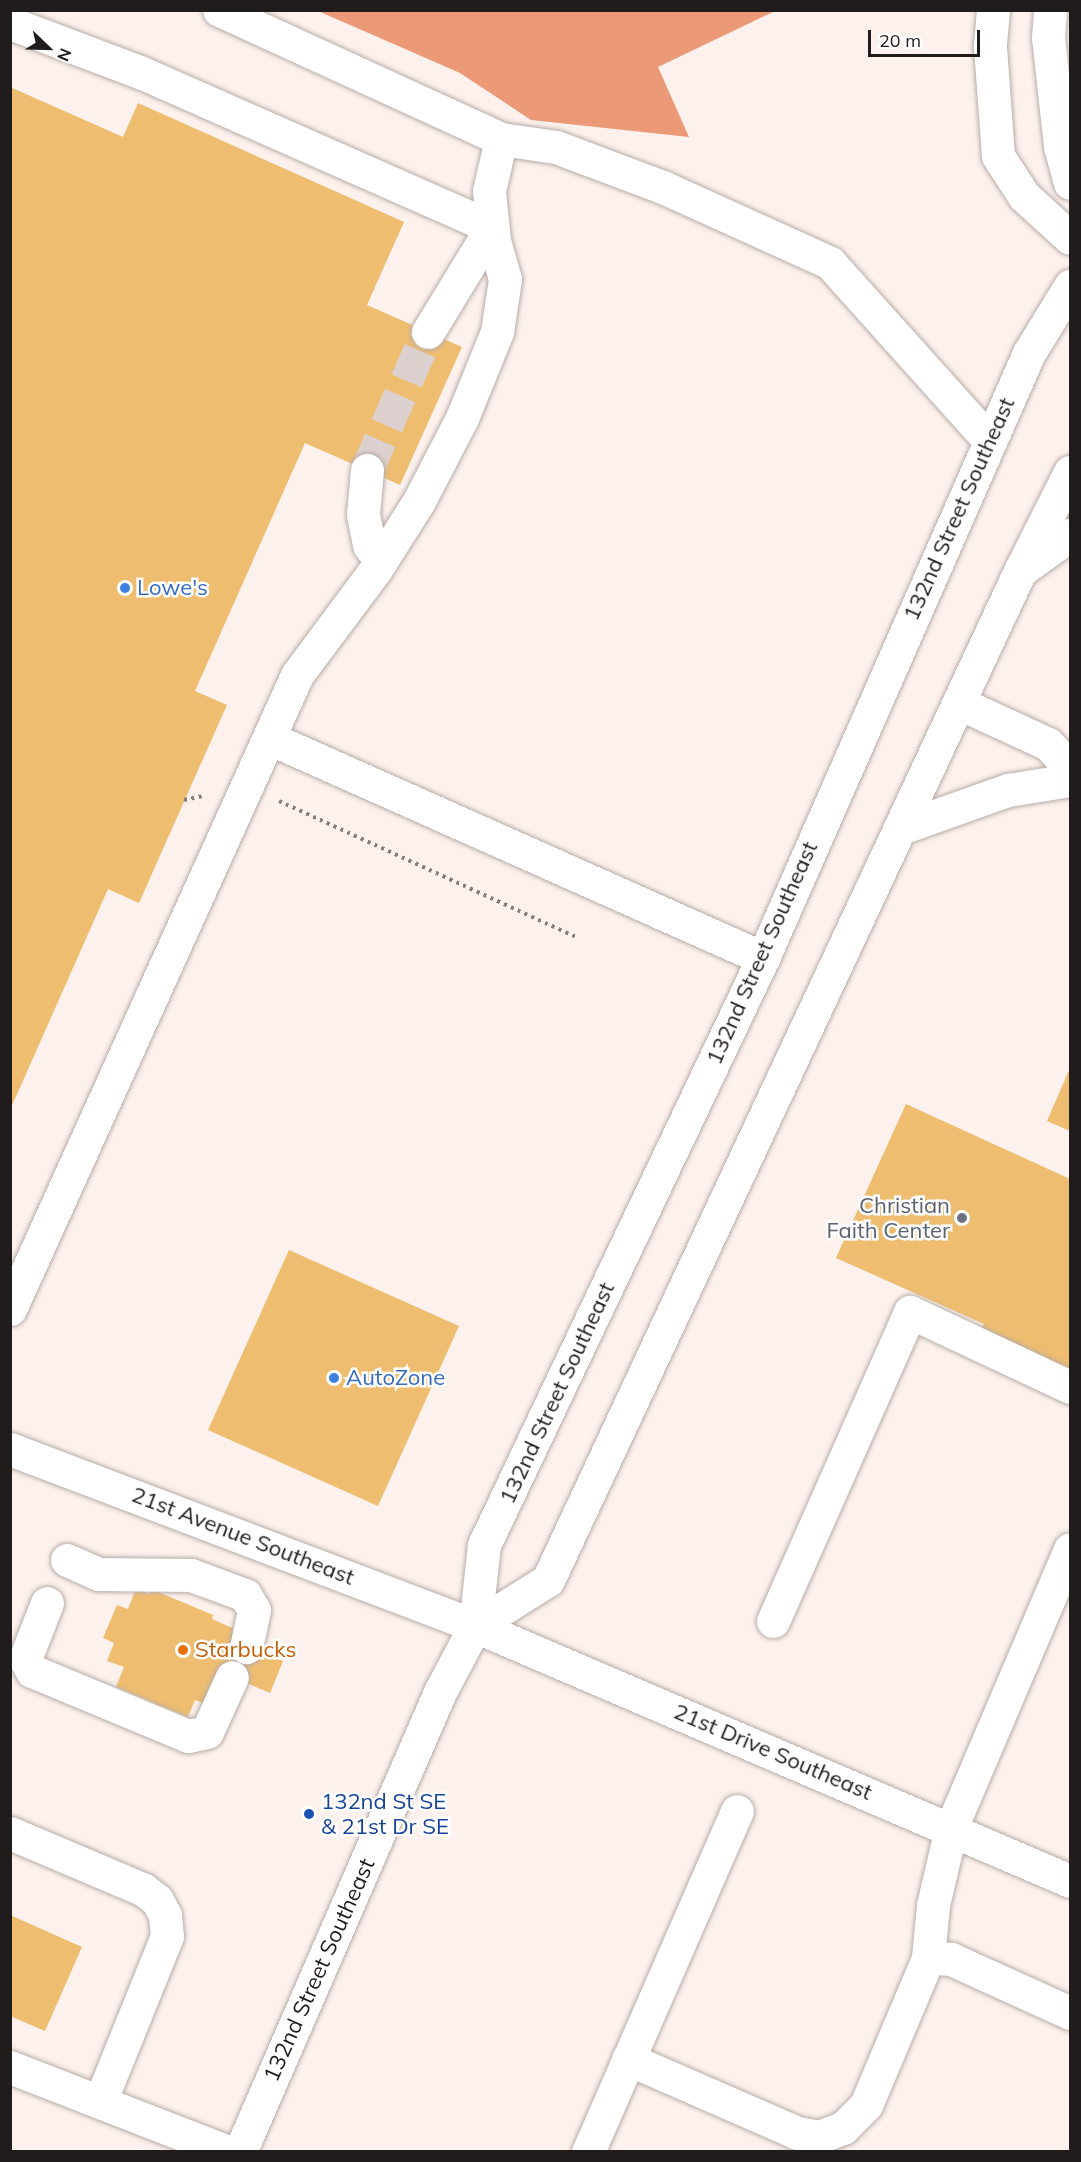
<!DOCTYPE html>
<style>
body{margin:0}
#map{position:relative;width:1081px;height:2162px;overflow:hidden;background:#fdf1ed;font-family:Mulish,sans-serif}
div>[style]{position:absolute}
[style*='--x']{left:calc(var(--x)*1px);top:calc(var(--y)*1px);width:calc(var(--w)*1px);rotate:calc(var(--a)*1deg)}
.forest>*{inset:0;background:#eb9976}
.building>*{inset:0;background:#eebd70}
.minor-tunnel>*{height:33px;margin-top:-16.5px;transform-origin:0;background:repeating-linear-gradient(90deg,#dcd1ce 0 33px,transparent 0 49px)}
.path>*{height:4px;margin-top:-2px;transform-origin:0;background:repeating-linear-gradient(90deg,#867e7c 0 3px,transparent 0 7.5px)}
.roads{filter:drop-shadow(0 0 2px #b7aca8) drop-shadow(0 0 2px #b7aca8)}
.minor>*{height:33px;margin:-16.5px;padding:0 16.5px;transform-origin:16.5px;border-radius:16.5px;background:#fff}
.major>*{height:33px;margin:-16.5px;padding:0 16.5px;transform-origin:16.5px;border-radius:16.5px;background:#fff}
.dots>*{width:16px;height:16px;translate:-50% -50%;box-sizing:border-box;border:3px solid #fff;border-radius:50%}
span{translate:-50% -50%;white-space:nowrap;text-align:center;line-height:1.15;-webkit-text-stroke:5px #fff;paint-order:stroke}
.street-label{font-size:22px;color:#201c1b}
.shop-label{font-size:22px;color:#366cbe}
.left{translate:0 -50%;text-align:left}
.worship-label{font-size:22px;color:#5b616d}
.right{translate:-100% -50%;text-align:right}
.food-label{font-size:22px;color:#c56008}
.transit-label{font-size:22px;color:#164399}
.frame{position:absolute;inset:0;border:12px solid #201c1b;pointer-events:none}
.north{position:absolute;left:18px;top:18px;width:60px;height:60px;-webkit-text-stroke:4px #fff;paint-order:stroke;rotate:113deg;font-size:16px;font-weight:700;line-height:24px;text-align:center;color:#201c1b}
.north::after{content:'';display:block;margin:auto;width:21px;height:27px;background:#201c1b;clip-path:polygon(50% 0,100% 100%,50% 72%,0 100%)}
.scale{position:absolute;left:868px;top:30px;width:112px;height:27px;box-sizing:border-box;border:3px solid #201c1b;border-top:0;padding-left:8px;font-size:18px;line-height:21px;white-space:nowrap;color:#201c1b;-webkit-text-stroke:4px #fff;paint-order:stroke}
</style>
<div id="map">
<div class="forest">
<i style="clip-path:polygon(318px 11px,775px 10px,775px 11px,658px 67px,689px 137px,531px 120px,460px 73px)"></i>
</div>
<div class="building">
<i style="clip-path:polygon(10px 87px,123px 137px,138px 103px,404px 222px,367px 305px,462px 347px,400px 485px,305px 443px,195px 691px,227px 705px,139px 903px,108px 889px,10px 1110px)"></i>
<i style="clip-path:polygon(1070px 1068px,1070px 1131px,1047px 1121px)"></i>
<i style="clip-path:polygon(906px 1104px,1070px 1179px,1070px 1371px,981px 1331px,984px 1324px,836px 1258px)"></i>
<i style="clip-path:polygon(289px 1250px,459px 1326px,378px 1506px,208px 1430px)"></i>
<i style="clip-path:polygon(136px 1589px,149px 1594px,151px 1589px,213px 1615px,212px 1619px,239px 1631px,235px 1642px,283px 1661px,270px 1693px,223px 1673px,209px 1706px,195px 1700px,188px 1717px,116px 1687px,124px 1667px,107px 1661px,114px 1643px,103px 1638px,117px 1605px,128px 1609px)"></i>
<i style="clip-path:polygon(10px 1915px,82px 1947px,45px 2031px,10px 2016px)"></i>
</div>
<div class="minor-tunnel">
<i style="--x:367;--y:470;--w:151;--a:-66.2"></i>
</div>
<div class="path">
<i style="--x:184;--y:800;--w:19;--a:-12"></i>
<i style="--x:279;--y:801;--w:329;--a:24.6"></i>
</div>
<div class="roads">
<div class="minor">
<i style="--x:10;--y:23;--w:139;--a:20.7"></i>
<i style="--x:140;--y:72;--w:385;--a:23.8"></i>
<i style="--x:492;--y:227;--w:123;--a:121.4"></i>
<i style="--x:501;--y:139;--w:56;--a:8.3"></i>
<i style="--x:556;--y:147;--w:116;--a:20.6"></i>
<i style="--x:665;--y:188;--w:181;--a:24.4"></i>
<i style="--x:830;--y:263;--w:238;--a:48.1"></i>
<i style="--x:367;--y:470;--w:44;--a:95.2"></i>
<i style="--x:363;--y:514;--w:32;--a:79"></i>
<i style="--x:369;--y:545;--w:20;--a:53"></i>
<i style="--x:959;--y:703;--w:98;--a:24.7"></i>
<i style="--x:1048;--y:744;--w:33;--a:47"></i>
<i style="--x:269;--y:738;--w:541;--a:24.01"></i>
<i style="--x:901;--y:828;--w:114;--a:-19.6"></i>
<i style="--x:1008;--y:790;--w:63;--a:-9.2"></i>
<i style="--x:10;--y:1309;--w:696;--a:-65.64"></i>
<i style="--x:297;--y:675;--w:132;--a:-53.3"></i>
<i style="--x:376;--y:569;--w:80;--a:-57.7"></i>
<i style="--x:419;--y:501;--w:93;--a:-62.6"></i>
<i style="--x:462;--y:418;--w:93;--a:-67.9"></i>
<i style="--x:497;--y:332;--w:54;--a:-81.4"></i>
<i style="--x:505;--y:279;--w:40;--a:-106"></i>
<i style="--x:494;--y:241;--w:50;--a:-95.7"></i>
<i style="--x:489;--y:191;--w:53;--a:-77"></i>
<i style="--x:501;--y:139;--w:310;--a:-155.4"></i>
<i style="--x:10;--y:1449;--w:498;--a:20.8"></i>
<i style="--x:475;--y:1626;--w:647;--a:23.2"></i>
<i style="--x:67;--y:1560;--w:34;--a:24"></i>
<i style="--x:98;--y:1574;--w:93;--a:0.6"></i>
<i style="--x:191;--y:1575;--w:58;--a:20.3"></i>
<i style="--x:245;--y:1595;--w:17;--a:59"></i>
<i style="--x:254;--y:1610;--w:38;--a:102"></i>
<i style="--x:47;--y:1603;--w:60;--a:111.4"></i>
<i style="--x:25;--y:1659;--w:14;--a:60"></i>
<i style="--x:32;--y:1671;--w:169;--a:22.6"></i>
<i style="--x:188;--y:1736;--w:19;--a:-12"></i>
<i style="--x:207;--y:1732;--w:60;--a:-65.6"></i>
<i style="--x:773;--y:1621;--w:338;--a:-66.1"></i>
<i style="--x:910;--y:1312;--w:177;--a:25.1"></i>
<i style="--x:10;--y:1833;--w:146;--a:23"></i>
<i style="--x:144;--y:1890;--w:16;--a:38"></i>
<i style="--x:157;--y:1900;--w:17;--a:62"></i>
<i style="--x:165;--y:1915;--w:21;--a:85"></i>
<i style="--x:167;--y:1936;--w:179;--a:112"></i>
<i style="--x:928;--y:1958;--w:53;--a:-84.6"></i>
<i style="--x:933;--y:1905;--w:79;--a:-76.8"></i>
<i style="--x:951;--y:1828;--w:303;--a:-66.9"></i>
<i style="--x:628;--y:2059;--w:184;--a:23.6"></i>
<i style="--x:797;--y:2133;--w:22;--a:10"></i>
<i style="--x:819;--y:2137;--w:26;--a:-21"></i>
<i style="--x:843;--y:2128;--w:33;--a:-45"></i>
<i style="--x:866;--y:2105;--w:160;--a:-67.1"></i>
<i style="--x:928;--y:1958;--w:23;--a:2"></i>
<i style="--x:951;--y:1959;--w:131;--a:24.4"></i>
<i style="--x:10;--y:2067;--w:234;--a:21.3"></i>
<i style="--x:588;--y:2152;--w:372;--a:-66.4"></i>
</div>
<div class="major">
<i style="--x:993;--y:10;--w:37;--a:95"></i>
<i style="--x:990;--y:47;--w:109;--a:85.8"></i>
<i style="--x:998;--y:156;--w:48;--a:57"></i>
<i style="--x:1024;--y:196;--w:62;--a:42.4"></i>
<i style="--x:1050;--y:10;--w:27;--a:94"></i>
<i style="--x:1048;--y:37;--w:110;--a:83.7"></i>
<i style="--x:1060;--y:146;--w:38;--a:75"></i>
<i style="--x:1024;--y:568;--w:57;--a:-35.7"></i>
<i style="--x:475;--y:1626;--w:86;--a:-32.2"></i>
<i style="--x:548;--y:1580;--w:1114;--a:-64.93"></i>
<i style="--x:1020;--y:571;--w:111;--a:-63.2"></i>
<i style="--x:240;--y:2152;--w:502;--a:-66.5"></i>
<i style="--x:440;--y:1692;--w:75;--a:-62.1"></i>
<i style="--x:475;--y:1626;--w:81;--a:-83.7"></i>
<i style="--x:484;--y:1545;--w:650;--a:-64.58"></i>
<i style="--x:763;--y:958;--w:661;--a:-66.27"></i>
<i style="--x:1029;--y:353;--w:79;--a:-58.5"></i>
</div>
</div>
<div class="dots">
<i style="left:125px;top:588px;background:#3f7fe0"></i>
<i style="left:962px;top:1218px;background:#6b7280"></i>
<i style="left:334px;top:1378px;background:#3f7fe0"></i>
<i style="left:183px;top:1650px;background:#e8710a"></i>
<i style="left:309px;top:1814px;background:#1a4fb4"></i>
</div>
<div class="street-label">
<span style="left:959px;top:509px;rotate:-66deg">132nd Street Southeast</span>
<span style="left:762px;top:953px;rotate:-66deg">132nd Street Southeast</span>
<span style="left:557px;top:1393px;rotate:-65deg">132nd Street Southeast</span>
<span style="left:243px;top:1536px;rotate:21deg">21st Avenue Southeast</span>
<span style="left:773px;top:1752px;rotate:23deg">21st Drive Southeast</span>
<span style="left:319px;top:1970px;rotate:-66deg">132nd Street Southeast</span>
</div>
<div class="shop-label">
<span class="left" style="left:137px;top:588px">Lowe's</span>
<span class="left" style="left:346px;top:1378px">AutoZone</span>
</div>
<div class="worship-label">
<span class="right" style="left:950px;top:1218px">Christian<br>Faith Center</span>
</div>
<div class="food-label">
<span class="left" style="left:195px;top:1650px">Starbucks</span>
</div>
<div class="transit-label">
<span class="left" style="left:321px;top:1814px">132nd St SE<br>&amp; 21st Dr SE</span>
</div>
<div class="frame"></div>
<div class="north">N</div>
<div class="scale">20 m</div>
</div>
